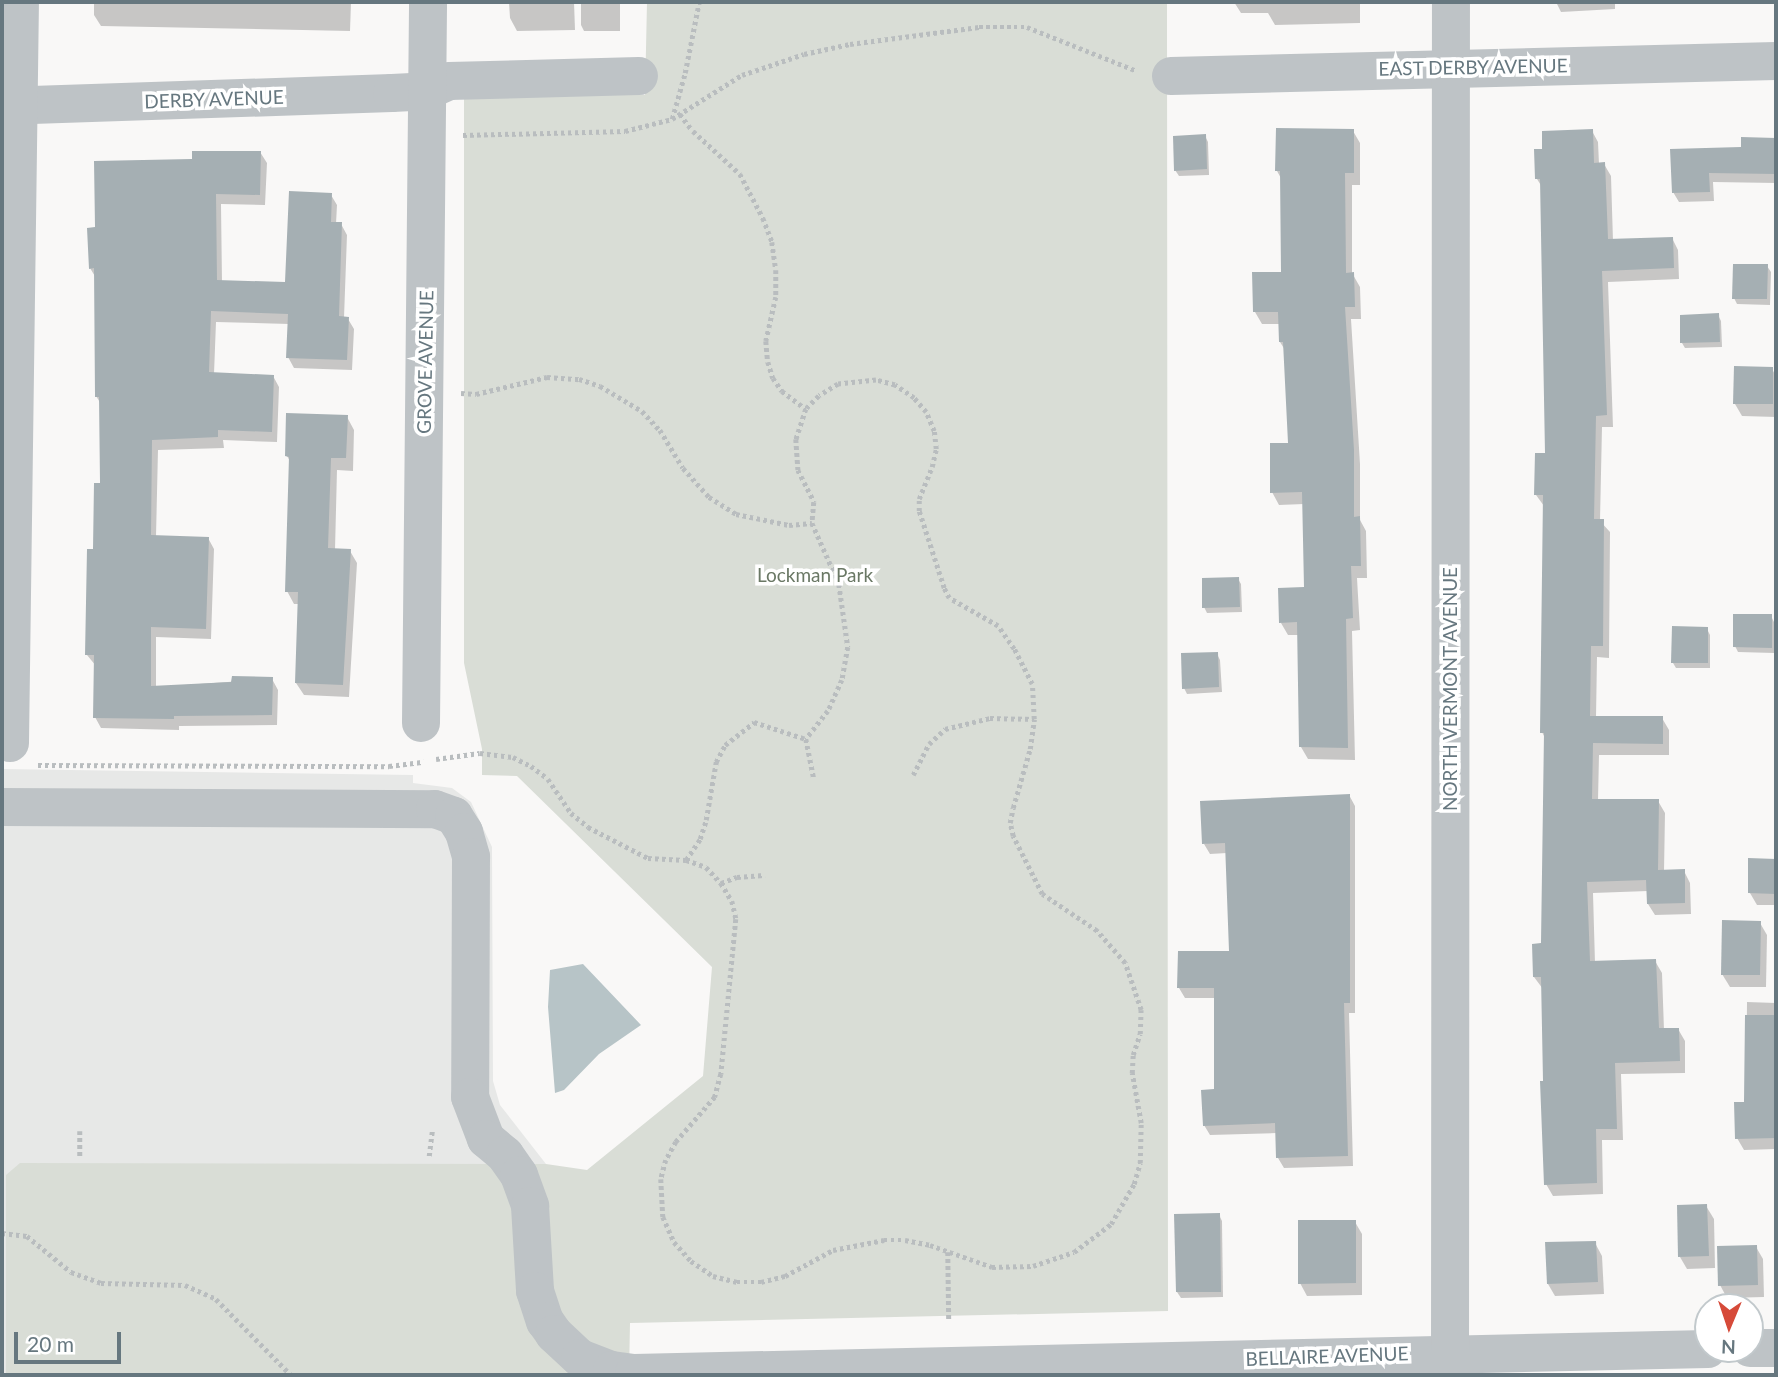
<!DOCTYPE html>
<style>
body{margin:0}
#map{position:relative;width:1778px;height:1377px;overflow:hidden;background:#f9f8f7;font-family:Lato,sans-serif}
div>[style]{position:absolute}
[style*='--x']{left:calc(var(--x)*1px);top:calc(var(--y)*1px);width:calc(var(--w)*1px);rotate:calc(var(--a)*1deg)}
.built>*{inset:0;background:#e7e8e7}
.green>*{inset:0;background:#d9ddd6}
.water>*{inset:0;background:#b7c4c7}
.shadow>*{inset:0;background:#0003}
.building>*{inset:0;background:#a5afb3}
.path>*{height:4.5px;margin-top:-2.25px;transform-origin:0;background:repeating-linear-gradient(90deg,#b9bdbf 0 3.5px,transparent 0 7px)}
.minor>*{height:38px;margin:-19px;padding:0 19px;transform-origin:19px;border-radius:19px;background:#bec3c6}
span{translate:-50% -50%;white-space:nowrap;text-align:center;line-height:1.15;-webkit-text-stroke:7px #fff;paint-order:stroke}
.street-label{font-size:19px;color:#66777f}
.park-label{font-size:19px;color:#6a7865}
.frame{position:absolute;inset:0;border:4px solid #66777f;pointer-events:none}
.north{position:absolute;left:1694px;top:1293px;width:70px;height:70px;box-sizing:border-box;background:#fff;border:2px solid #c2c9cc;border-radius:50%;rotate:182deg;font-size:19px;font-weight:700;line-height:28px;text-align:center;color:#66777f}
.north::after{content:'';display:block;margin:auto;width:24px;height:32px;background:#d64a39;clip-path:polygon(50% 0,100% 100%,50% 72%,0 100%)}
.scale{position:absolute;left:14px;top:1332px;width:107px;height:32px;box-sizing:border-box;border:4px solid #66777f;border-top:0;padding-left:9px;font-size:21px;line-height:24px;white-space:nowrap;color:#66777f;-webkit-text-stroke:5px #fff;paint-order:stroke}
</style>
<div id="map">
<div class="built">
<i style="clip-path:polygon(2px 769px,413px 775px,413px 783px,452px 788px,471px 802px,492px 847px,493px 1081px,500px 1105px,546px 1164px,460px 1165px,2px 1375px)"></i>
</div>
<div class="green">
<i style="clip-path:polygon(647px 2px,1167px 2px,1168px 1311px,630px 1323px,629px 1375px,6px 1375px,6px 1175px,20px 1163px,546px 1164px,587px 1170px,703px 1076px,712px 967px,517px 776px,482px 775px,482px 749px,464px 663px,464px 93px,645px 95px)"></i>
</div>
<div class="water">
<i style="clip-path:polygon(583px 964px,641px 1025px,599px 1054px,564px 1090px,555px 1093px,548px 1007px,550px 970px)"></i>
</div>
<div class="shadow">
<i style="clip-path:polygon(94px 2px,351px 2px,350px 31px,101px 26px,94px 15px)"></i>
<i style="clip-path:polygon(509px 2px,574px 2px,575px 30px,517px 31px,510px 18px)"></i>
<i style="clip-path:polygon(581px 2px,620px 2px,620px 31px,584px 31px,581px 25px)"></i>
<i style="clip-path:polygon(1234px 2px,1360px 2px,1360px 23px,1275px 25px,1268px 13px,1241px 13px)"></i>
<i style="clip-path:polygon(1556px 2px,1615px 2px,1615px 9px,1561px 12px)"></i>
<i style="clip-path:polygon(1353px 131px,1360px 143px,1360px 185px,1352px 185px,1352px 273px,1360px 287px,1361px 319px,1351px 319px,1360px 464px,1360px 520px,1366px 531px,1367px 578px,1357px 578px,1360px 630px,1352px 631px,1355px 760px,1308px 759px,1301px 747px,1299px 635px,1288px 635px,1281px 623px,1306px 588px,1304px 504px,1279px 505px,1272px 492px,1290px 445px,1285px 350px,1280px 342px,1280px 324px,1262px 324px,1255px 312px,1283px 273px,1282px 180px,1277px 171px)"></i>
<i style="clip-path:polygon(1592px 131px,1598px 142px,1599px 164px,1604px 164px,1611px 176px,1613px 241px,1672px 238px,1678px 250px,1679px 279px,1608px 282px,1613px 427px,1602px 427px,1600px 521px,1610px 532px,1609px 658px,1597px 657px,1596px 718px,1662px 718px,1669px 730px,1669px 755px,1599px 755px,1598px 801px,1658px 801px,1665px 813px,1664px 872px,1684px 871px,1690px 883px,1691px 914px,1655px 915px,1648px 904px,1648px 891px,1593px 893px,1595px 963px,1655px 961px,1662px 973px,1664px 1030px,1678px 1029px,1685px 1041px,1685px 1073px,1621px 1074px,1623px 1140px,1602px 1140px,1603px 1194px,1553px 1196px,1546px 1184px,1543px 989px,1534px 977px,1543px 945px,1545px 738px,1542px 732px,1544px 506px,1536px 495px,1546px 455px,1542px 187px,1537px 179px,1544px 150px)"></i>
<i style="clip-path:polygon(1205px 136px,1208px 142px,1209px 175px,1179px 176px,1175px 170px)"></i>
<i style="clip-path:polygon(1742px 139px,1776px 139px,1776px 183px,1713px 182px,1714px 201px,1679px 202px,1673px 192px,1742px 149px)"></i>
<i style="clip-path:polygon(260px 152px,267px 163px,265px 205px,221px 204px,222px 282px,287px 284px,331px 195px,337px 205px,336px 224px,341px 224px,347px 235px,344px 318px,348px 319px,354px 329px,352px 370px,294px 368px,288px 357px,289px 324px,216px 322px,214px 374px,273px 376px,279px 387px,277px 442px,223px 440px,224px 448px,158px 450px,156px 537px,208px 538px,214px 549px,211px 639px,156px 637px,156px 687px,272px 679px,278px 690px,277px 725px,179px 726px,179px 730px,101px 728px,95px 717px,96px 666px,87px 655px,101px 485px,101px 404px,96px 396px,96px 278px,90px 268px,97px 229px,194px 161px)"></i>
<i style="clip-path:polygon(1767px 266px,1771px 272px,1770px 305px,1737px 304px,1734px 298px)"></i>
<i style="clip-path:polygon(1718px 315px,1721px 321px,1722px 347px,1685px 348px,1682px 343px)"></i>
<i style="clip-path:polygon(1772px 369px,1776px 376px,1776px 417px,1742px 416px,1735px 404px)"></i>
<i style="clip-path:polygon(347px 417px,354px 430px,353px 471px,337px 470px,335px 550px,350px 551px,357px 563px,349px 697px,304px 695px,296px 683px,299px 604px,294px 604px,287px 591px,291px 463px,287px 456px)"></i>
<i style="clip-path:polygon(1238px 579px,1241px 584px,1242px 612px,1207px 613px,1204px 607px)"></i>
<i style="clip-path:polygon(1771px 616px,1774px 622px,1774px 653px,1738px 652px,1735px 646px)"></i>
<i style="clip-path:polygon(1707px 629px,1710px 635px,1710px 668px,1676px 668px,1673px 663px)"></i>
<i style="clip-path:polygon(1217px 654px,1220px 660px,1222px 692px,1187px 694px,1184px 688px)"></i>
<i style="clip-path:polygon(1349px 795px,1355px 806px,1355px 1013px,1349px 1013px,1353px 1166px,1284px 1168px,1278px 1158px,1277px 1133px,1210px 1135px,1204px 1125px,1216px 1091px,1216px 998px,1185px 998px,1179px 988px,1231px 953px,1227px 853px,1210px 854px,1204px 844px)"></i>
<i style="clip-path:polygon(1750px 860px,1776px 860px,1776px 905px,1757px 905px,1750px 893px)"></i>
<i style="clip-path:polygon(1760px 923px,1767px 935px,1766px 987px,1730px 987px,1722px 974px)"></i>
<i style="clip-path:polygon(1747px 1002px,1776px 1003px,1776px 1149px,1744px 1150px,1737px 1138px,1746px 1103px)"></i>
<i style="clip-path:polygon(1706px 1206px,1714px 1219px,1715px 1268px,1687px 1269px,1680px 1257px)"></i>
<i style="clip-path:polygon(1219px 1215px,1222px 1221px,1223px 1297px,1181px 1298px,1177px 1292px)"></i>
<i style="clip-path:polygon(1355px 1222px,1362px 1234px,1362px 1295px,1307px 1296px,1300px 1283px)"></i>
<i style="clip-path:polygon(1595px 1243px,1602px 1256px,1604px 1294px,1555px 1296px,1548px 1284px)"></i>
<i style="clip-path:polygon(1756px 1247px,1763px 1259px,1764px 1297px,1727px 1298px,1720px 1285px)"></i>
</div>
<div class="building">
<i style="clip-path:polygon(1276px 128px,1354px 129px,1354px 173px,1345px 173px,1346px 273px,1354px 272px,1355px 307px,1345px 307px,1354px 450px,1354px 517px,1360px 516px,1361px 566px,1351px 566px,1353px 618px,1346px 619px,1348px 748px,1299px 747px,1297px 622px,1279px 623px,1278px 588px,1304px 587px,1302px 492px,1270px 493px,1270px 443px,1288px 443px,1283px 342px,1279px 342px,1278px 312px,1253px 312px,1252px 272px,1281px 272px,1280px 171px,1275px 171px)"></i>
<i style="clip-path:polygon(1593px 129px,1594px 163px,1605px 162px,1608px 239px,1673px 237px,1674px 268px,1602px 271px,1607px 415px,1596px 416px,1594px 519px,1604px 519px,1603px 646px,1591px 646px,1590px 716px,1663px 716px,1663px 744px,1593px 743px,1592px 799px,1659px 799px,1658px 870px,1685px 869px,1685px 903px,1647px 904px,1646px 880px,1587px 882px,1590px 961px,1656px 959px,1659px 1028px,1679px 1028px,1680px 1061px,1615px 1063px,1617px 1129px,1596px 1129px,1597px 1183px,1544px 1185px,1540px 1081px,1543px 1081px,1541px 977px,1533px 977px,1532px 944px,1541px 943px,1544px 733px,1540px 733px,1543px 495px,1534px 495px,1535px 453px,1545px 453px,1540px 179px,1535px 179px,1534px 149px,1542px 149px,1542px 131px)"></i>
<i style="clip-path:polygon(1206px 134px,1207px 169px,1174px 171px,1173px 136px)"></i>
<i style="clip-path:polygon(1741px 137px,1776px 138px,1776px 174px,1709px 173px,1710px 192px,1672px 193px,1670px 149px,1741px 147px)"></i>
<i style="clip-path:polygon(192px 151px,261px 151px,260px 195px,216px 194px,217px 280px,285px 282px,289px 191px,332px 193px,331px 222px,342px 222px,339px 316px,349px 317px,347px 360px,286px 358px,288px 314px,211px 311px,209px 372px,274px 375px,272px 432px,218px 430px,218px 437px,152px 440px,151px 535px,209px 537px,206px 629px,151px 627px,151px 686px,231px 682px,232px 676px,273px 677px,272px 715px,174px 716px,174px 719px,93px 718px,94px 655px,85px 655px,87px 549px,93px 549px,94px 483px,100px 483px,99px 397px,95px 397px,94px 268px,89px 269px,87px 228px,95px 227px,94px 161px,192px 159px)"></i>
<i style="clip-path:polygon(1733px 264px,1768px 264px,1767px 299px,1732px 299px)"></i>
<i style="clip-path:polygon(1719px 313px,1720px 342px,1680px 343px,1680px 315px)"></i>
<i style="clip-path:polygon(1734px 366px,1773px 367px,1773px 404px,1733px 404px)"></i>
<i style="clip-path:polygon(286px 413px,348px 415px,346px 458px,331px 458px,328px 548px,351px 549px,343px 685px,295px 683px,298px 592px,285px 592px,289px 457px,285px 456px)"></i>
<i style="clip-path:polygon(1239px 577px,1240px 607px,1202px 608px,1202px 578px)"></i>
<i style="clip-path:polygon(1733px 614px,1772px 614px,1772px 648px,1733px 647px)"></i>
<i style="clip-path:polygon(1672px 626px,1708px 627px,1708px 663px,1671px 663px)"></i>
<i style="clip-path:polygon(1218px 652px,1219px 687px,1182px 689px,1181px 653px)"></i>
<i style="clip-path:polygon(1350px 794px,1350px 1003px,1344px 1003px,1348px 1156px,1276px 1158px,1275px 1123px,1203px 1126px,1201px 1090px,1214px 1089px,1214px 988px,1177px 988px,1178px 951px,1229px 951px,1225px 843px,1202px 844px,1200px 801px)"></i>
<i style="clip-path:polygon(1748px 858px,1776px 859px,1776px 894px,1748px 893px)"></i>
<i style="clip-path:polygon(1722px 920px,1761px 921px,1760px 975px,1721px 975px)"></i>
<i style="clip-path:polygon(1745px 1015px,1776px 1015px,1776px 1138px,1735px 1139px,1734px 1102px,1744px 1102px)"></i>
<i style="clip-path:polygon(1707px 1204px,1709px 1256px,1678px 1257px,1677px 1205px)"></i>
<i style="clip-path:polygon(1220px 1213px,1221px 1292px,1176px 1292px,1174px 1214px)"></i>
<i style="clip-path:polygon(1298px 1220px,1356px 1220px,1356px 1283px,1298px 1284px)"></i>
<i style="clip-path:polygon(1596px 1241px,1598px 1282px,1547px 1284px,1545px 1242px)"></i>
<i style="clip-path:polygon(1757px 1245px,1758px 1285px,1718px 1286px,1717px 1246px)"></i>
</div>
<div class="path">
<i style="--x:680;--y:114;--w:21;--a:53"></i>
<i style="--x:693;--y:131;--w:64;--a:42.5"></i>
<i style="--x:740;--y:174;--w:50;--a:62.4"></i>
<i style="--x:763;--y:218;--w:26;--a:69"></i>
<i style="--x:772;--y:242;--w:28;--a:82"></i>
<i style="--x:776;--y:270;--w:27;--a:90"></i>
<i style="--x:776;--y:297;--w:45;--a:102.8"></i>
<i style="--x:766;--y:341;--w:21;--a:85"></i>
<i style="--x:768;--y:362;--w:17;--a:73"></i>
<i style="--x:773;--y:378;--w:16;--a:55"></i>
<i style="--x:782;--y:391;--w:30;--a:37"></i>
<i style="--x:672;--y:119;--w:83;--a:-32.2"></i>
<i style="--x:742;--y:75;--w:65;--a:-18.7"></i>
<i style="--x:804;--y:54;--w:47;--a:-12.3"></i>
<i style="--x:850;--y:44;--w:130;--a:-7.5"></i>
<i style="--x:979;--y:27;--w:48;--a:0"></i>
<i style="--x:1027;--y:27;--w:118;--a:21.8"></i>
<i style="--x:463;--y:135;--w:162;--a:-1.4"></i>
<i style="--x:625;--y:131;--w:49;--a:-14.3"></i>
<i style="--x:672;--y:119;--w:48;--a:-74.2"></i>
<i style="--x:685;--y:73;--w:72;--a:-78.8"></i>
<i style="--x:461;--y:393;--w:15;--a:4"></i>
<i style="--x:476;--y:394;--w:73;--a:-13.5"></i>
<i style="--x:547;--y:377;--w:32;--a:4"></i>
<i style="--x:579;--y:379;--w:22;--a:18"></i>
<i style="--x:600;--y:386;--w:49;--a:30.8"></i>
<i style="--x:642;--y:411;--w:26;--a:47"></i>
<i style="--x:660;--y:430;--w:44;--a:58.8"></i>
<i style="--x:683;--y:468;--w:39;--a:48"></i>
<i style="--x:709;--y:497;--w:32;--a:32"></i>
<i style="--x:736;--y:514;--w:54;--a:11.7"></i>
<i style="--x:789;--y:525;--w:23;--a:-5"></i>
<i style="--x:436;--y:759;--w:44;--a:-7.8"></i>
<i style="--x:480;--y:753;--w:33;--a:7"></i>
<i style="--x:513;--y:757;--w:20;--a:27"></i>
<i style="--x:531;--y:766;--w:21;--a:37"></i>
<i style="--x:548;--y:779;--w:41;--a:55.9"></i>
<i style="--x:571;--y:813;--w:22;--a:39"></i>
<i style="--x:588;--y:827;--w:68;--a:27.3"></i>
<i style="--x:648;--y:858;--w:38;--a:3"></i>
<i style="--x:686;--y:860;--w:21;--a:19"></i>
<i style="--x:706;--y:867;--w:22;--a:47"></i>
<i style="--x:721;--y:883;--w:21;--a:59"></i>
<i style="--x:732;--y:901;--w:18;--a:77"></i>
<i style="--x:736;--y:919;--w:156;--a:95.5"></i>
<i style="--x:721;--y:1074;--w:24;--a:105"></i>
<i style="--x:715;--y:1097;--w:60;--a:130.9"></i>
<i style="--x:676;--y:1142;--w:21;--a:119"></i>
<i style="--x:666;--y:1160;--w:20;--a:105"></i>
<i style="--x:661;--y:1179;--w:38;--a:87"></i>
<i style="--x:663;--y:1217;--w:27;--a:66"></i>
<i style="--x:674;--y:1242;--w:25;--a:48"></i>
<i style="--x:691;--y:1261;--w:27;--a:34"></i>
<i style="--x:713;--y:1276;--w:25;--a:14"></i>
<i style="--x:737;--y:1282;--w:24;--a:0"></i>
<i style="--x:761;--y:1282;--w:25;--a:-14"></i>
<i style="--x:785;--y:1276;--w:55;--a:-28.4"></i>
<i style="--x:833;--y:1250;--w:52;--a:-11.1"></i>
<i style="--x:884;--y:1240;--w:21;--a:0"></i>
<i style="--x:905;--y:1240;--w:25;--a:11"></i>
<i style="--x:930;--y:1245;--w:66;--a:19.5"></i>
<i style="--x:992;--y:1267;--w:41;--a:-1.4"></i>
<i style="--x:1033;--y:1266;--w:43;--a:-18.9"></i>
<i style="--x:1074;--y:1252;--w:46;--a:-37.1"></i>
<i style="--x:1111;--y:1224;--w:46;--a:-60.1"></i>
<i style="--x:1134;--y:1184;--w:22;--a:-74"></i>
<i style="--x:1140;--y:1163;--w:40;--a:-88.6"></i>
<i style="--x:1141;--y:1123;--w:51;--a:-100.2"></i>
<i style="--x:1132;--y:1073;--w:18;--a:-87"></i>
<i style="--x:1133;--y:1055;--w:22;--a:-72"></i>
<i style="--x:1140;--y:1034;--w:24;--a:-88"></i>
<i style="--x:1141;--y:1010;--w:50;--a:-108.8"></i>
<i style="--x:1125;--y:963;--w:43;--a:-131.2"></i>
<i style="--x:1097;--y:931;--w:66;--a:-146.1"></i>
<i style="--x:1042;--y:894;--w:65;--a:-116.6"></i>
<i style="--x:1013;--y:836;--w:13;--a:-103"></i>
<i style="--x:1010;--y:823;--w:15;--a:-79"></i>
<i style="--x:1013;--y:808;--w:61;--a:-73.9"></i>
<i style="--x:1030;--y:749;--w:30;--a:-82"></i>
<i style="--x:1034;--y:719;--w:35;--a:-93"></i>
<i style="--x:1032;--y:684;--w:39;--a:-117"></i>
<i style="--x:1014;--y:649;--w:28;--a:-125"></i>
<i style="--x:998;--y:626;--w:56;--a:-150.3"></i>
<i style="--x:949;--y:598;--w:11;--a:-117"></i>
<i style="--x:944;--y:588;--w:81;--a:-108"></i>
<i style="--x:919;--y:511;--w:12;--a:-90"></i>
<i style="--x:919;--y:499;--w:35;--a:-68"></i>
<i style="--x:932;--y:467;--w:18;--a:-77"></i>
<i style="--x:936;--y:449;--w:18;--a:-96"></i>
<i style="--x:934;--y:431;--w:21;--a:-113"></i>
<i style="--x:926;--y:412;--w:18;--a:-131"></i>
<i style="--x:914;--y:398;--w:23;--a:-146"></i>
<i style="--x:895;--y:385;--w:20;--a:-165"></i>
<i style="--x:876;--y:380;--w:38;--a:174"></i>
<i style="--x:838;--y:384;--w:22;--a:148"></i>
<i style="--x:819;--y:396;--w:18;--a:135"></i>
<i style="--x:806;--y:409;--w:32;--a:108"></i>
<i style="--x:796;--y:439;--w:31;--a:86"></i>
<i style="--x:798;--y:470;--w:36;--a:63"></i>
<i style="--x:814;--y:502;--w:21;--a:95"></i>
<i style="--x:812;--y:523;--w:67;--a:66.1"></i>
<i style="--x:839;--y:584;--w:64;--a:81.9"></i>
<i style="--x:848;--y:647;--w:34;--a:100"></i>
<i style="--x:842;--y:680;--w:34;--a:114"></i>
<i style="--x:828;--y:711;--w:36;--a:128"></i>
<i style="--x:806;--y:739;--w:41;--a:78.7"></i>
<i style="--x:38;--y:765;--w:351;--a:0.2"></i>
<i style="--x:389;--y:766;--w:35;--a:-7"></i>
<i style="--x:913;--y:775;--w:35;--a:-63"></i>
<i style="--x:929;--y:744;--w:22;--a:-43"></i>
<i style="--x:945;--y:729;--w:46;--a:-13.7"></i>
<i style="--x:990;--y:718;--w:44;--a:1.3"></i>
<i style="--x:686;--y:860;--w:25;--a:-56"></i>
<i style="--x:700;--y:839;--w:20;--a:-72"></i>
<i style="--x:706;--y:820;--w:59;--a:-80.2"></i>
<i style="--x:716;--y:762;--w:19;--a:-62"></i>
<i style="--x:725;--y:745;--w:37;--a:-38"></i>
<i style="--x:754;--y:722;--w:55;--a:18.1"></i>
<i style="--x:721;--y:883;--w:17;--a:-21"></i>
<i style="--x:737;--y:877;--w:28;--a:-4"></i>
<i style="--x:80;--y:1131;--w:25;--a:90"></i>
<i style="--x:429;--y:1156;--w:25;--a:-83"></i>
<i style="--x:2;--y:1233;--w:25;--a:7"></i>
<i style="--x:27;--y:1236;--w:57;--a:39.3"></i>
<i style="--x:71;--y:1272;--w:32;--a:20"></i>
<i style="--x:101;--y:1283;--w:84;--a:1.4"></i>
<i style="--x:185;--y:1285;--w:34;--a:24"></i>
<i style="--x:216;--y:1299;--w:107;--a:45.4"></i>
<i style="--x:948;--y:1252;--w:69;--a:89.2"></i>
</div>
<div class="minor">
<i style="--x:1171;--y:76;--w:605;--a:-1.42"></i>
<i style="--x:2;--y:106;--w:390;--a:-1.9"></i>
<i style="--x:392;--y:93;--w:35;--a:-3"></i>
<i style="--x:427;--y:91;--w:24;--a:-24"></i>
<i style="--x:449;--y:81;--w:190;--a:-1.5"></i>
<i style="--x:421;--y:723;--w:721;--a:-89.44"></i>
<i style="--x:10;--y:743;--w:741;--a:-89.23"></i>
<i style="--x:2;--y:807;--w:433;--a:0.3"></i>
<i style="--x:435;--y:809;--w:20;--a:20"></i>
<i style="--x:454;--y:816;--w:19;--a:58"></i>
<i style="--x:464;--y:832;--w:26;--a:74"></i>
<i style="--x:471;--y:857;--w:240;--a:90.2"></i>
<i style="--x:470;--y:1097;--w:45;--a:69.1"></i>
<i style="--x:486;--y:1139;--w:25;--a:40"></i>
<i style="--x:505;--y:1155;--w:24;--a:55"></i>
<i style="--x:519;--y:1175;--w:33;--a:70"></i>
<i style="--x:530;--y:1206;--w:85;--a:86.6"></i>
<i style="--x:535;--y:1291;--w:32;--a:72"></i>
<i style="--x:545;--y:1321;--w:16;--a:55"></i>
<i style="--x:554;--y:1334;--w:35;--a:43"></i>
<i style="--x:580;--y:1358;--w:34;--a:21"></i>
<i style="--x:612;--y:1370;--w:22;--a:8"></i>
<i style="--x:634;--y:1373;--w:1074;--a:-1.28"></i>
<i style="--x:1750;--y:1348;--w:26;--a:0"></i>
<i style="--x:1450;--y:1375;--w:1373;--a:-89.96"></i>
</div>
<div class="street-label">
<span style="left:1473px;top:67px;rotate:-1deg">EAST DERBY AVENUE</span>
<span style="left:214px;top:99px;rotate:-2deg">DERBY AVENUE</span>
<span style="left:425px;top:362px;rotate:-89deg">GROVE AVENUE</span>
<span style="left:1450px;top:689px;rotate:-90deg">NORTH VERMONT AVENUE</span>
<span style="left:1327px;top:1356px;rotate:-2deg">BELLAIRE AVENUE</span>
</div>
<div class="park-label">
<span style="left:815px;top:575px">Lockman Park</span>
</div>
<div class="frame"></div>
<div class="north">N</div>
<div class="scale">20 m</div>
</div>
